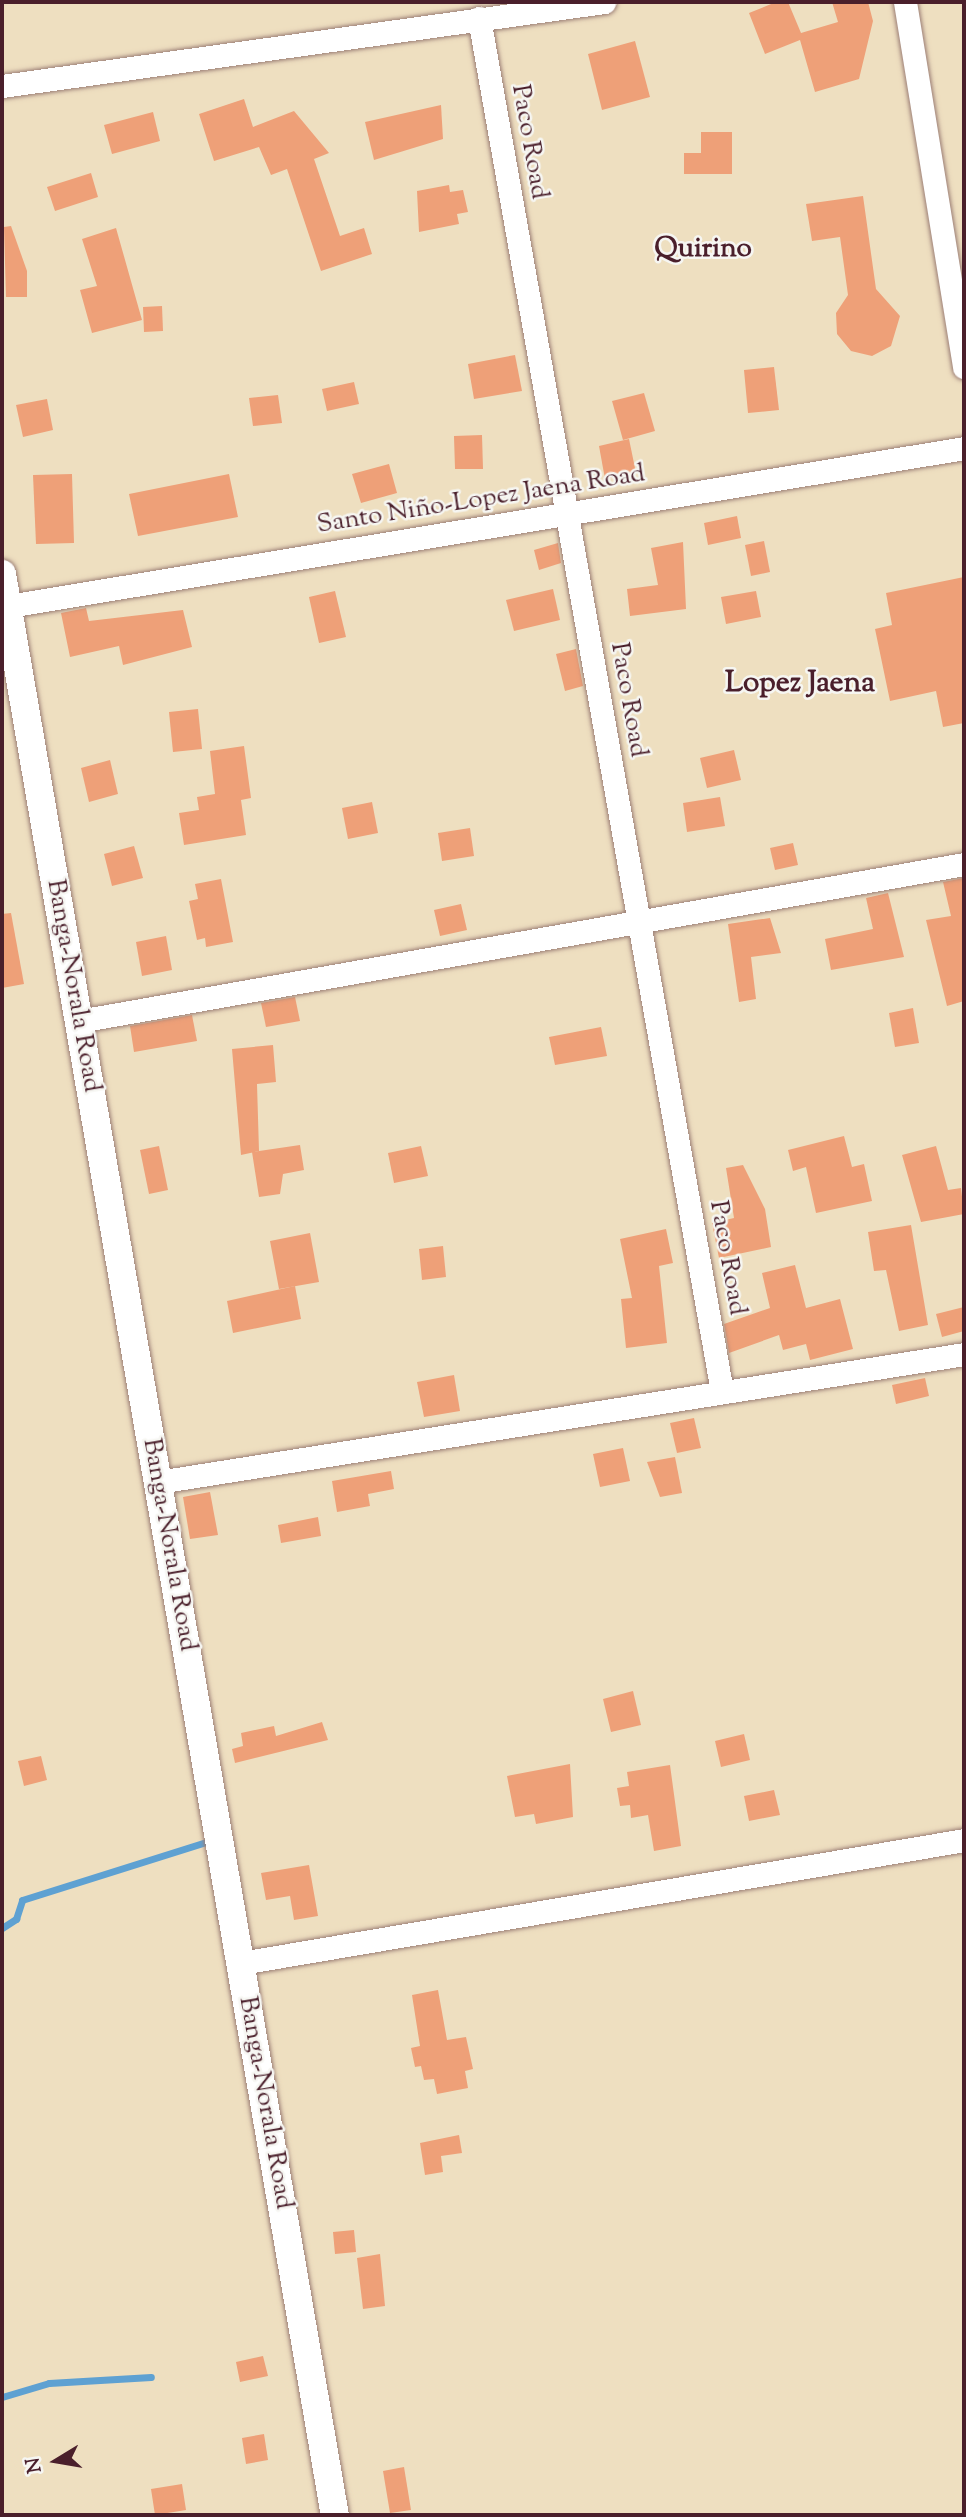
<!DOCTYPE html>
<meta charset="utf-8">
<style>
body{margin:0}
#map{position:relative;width:966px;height:2517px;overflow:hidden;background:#eedfc0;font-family:"Sorts Mill Goudy",serif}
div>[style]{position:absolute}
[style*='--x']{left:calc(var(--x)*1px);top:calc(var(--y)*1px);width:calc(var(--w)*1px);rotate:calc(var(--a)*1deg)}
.stream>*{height:7px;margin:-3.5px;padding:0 3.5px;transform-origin:3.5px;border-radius:3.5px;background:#5ea1d2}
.building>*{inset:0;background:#eea078}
.roads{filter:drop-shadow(0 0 2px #9c7f76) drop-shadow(0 0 2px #9c7f76)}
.minor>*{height:23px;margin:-11.5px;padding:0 11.5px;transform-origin:11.5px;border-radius:11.5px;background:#fff}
.major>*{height:28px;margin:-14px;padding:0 14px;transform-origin:14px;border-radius:14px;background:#fff}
span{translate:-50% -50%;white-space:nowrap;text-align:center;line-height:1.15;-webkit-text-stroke:5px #f6f6f2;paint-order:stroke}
.street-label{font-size:26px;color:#4a1f2b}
.neighbourhood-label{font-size:28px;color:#4a1f2b;font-weight:700}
.quarter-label{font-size:30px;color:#4a1f2b;font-weight:700}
.frame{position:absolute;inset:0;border:4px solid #4a1f2b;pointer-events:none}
.north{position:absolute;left:21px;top:2426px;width:70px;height:70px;-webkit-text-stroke:5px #f6f6f2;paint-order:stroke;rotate:259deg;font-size:19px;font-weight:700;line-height:28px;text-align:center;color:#4a1f2b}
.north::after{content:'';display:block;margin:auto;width:24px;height:32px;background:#4a1f2b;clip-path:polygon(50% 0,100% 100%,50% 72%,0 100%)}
</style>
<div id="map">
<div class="stream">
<i style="--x:2;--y:1928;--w:17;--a:-33"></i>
<i style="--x:16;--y:1919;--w:20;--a:-72"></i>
<i style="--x:22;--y:1900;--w:193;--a:-17.5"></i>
<i style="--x:2;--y:2397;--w:49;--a:-16.6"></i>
<i style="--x:49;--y:2383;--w:102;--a:-3.4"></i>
</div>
<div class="building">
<i style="clip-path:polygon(776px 2px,788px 2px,801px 33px,838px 22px,832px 2px,868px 2px,873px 21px,859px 79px,815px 92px,800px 40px,765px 54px,749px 13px)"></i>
<i style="clip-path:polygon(635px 41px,650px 97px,602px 110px,588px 54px)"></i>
<i style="clip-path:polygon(244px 99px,253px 127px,294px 111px,329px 153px,314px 159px,340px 236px,364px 228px,372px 254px,321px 271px,287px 169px,271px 175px,259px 147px,214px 161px,199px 114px)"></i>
<i style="clip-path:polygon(441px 105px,443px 139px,374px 160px,365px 122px)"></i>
<i style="clip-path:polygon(153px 112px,160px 141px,112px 154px,104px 125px)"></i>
<i style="clip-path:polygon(701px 132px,732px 132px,732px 174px,684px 174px,684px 153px,701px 153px)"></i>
<i style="clip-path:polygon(91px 173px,98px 197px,55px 211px,47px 187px)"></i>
<i style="clip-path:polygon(449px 185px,450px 192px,463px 190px,468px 212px,457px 214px,459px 224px,419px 232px,417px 191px)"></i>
<i style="clip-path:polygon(863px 196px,876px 289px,900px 316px,891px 346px,872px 356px,851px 351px,837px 334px,836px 313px,848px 295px,840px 237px,812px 241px,806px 204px)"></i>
<i style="clip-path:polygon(11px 226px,27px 271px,27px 297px,6px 297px,4px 227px)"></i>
<i style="clip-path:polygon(116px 228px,142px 320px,92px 333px,80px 290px,97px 286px,82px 239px)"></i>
<i style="clip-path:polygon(162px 306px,163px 331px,144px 332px,143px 307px)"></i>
<i style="clip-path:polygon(515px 355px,522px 391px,474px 399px,468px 364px)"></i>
<i style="clip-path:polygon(774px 367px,779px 410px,748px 413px,744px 370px)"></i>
<i style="clip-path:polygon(354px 382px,359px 404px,327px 411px,322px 389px)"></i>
<i style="clip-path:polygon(644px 393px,655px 431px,623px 440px,612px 401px)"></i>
<i style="clip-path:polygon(278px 395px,282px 423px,253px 426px,249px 398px)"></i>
<i style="clip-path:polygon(47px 399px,53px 430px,23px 437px,16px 405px)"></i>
<i style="clip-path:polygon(482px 435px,483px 469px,455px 469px,454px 436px)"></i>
<i style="clip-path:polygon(629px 439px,636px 473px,605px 479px,599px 446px)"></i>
<i style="clip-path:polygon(389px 464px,397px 493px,361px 503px,352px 474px)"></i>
<i style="clip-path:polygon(72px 474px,74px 543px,36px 544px,33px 475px)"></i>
<i style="clip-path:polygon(229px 474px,238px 517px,138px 536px,129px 494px)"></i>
<i style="clip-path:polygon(737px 516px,741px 538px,708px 545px,704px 523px)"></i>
<i style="clip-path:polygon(764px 541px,770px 572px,751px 576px,745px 545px)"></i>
<i style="clip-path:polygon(683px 542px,686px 609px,630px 616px,627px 589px,658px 585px,651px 548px)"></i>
<i style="clip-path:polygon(558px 543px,561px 563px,539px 570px,534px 550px)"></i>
<i style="clip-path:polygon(964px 577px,964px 723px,943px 727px,936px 691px,890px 701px,875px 629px,892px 625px,886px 593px)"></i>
<i style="clip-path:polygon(553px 589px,560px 620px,514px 631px,506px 600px)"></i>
<i style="clip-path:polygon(335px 591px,346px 637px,319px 643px,309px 597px)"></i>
<i style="clip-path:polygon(756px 591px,761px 617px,726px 624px,721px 597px)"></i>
<i style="clip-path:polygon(86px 608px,89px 621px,183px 610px,192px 647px,123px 665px,119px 646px,70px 657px,61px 613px)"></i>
<i style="clip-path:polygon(576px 649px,583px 686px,565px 691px,556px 654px)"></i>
<i style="clip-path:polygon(198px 709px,202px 749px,173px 752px,169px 712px)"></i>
<i style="clip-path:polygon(244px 746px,251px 798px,241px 800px,246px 835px,184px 845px,179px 813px,199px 810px,197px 797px,215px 794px,210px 751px)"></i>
<i style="clip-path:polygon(734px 750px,741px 780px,707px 788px,700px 758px)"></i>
<i style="clip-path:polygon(110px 760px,118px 794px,89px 802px,81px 768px)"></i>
<i style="clip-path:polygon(720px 797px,725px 826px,687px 832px,683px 803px)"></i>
<i style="clip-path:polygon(372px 802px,378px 833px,348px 839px,342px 808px)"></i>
<i style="clip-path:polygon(470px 828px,474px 856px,442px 861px,438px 833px)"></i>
<i style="clip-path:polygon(793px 843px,798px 865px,775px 870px,770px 848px)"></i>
<i style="clip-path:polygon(134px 846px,143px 878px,112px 886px,104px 854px)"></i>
<i style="clip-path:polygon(964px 878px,964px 1001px,947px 1006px,926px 920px,951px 916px,943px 882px)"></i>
<i style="clip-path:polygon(221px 879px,233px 942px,206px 947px,205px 938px,197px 940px,189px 901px,198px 899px,195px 884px)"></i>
<i style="clip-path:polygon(888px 893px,904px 957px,831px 970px,825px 939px,873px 929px,866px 898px)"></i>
<i style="clip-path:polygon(461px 904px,467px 930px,440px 936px,434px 910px)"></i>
<i style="clip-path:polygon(11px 913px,24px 984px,2px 988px,2px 914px)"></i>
<i style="clip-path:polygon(770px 918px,781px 953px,751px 957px,756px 999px,739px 1002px,728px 924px)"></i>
<i style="clip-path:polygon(166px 936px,172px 970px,142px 976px,136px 942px)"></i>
<i style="clip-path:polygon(295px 997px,300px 1021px,266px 1027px,261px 1003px)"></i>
<i style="clip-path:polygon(913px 1008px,919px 1043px,895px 1047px,889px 1013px)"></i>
<i style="clip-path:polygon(192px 1015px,197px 1041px,134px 1052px,130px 1026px)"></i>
<i style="clip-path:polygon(601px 1027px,607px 1056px,555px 1065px,549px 1037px)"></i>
<i style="clip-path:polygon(273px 1045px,276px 1082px,257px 1084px,259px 1151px,241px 1155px,232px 1049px)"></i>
<i style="clip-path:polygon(844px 1136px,852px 1167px,864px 1164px,872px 1201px,816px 1213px,806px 1167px,793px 1171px,788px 1150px)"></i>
<i style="clip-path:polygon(300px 1145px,304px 1170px,283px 1174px,280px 1194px,259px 1197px,252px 1152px)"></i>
<i style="clip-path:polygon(159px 1146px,168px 1190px,149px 1194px,140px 1150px)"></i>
<i style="clip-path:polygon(421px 1146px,428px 1176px,394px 1183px,388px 1153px)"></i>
<i style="clip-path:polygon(936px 1146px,948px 1190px,961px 1188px,964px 1214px,921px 1222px,902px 1155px)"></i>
<i style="clip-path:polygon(743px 1165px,765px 1209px,771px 1247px,719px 1258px,712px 1223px,734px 1218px,726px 1168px)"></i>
<i style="clip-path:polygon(911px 1225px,928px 1325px,899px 1331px,886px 1270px,874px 1271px,868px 1232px)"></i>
<i style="clip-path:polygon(666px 1229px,673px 1263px,659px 1266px,667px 1343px,626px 1348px,621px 1299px,632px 1298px,620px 1239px)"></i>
<i style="clip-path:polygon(310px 1233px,319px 1282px,279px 1289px,270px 1241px)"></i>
<i style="clip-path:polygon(443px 1246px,446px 1277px,422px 1280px,419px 1249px)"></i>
<i style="clip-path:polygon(795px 1265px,806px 1308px,840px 1299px,853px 1349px,810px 1360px,806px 1344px,783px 1350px,779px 1335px,729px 1353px,724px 1324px,770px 1308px,762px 1273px)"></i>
<i style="clip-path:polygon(295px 1286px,301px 1319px,233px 1333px,227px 1301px)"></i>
<i style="clip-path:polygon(964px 1307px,964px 1331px,942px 1337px,936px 1314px)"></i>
<i style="clip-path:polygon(454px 1375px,460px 1411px,424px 1417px,417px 1382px)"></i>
<i style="clip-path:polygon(925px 1378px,929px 1396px,896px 1404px,892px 1385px)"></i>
<i style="clip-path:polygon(694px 1418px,701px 1448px,677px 1453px,670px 1423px)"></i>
<i style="clip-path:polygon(623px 1448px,630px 1481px,600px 1487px,593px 1454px)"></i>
<i style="clip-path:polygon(675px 1457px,682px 1493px,660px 1497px,647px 1462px)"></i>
<i style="clip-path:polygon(391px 1471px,394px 1489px,368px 1494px,370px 1506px,337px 1512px,332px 1481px)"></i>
<i style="clip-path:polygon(210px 1492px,218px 1535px,190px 1539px,183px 1497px)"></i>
<i style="clip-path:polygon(318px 1517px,321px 1536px,281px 1543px,278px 1525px)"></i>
<i style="clip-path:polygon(633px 1691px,641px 1725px,611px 1732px,603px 1699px)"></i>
<i style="clip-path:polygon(322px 1722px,328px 1740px,235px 1763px,232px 1749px,243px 1746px,241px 1733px,274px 1726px,276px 1736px)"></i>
<i style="clip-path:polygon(744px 1734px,750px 1760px,721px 1767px,715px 1741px)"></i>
<i style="clip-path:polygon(41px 1756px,47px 1780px,24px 1786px,18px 1761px)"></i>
<i style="clip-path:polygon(570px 1764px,573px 1817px,536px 1824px,534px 1814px,515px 1817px,507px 1776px)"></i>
<i style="clip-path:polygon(670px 1765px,681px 1846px,654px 1851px,648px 1815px,631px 1818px,630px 1805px,620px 1806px,617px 1788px,629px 1786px,627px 1772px)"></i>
<i style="clip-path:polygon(774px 1790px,780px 1815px,749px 1821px,744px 1796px)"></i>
<i style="clip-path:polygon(309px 1865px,318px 1916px,294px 1920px,290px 1896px,266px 1900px,261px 1873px)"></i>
<i style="clip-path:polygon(438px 1990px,447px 2040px,466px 2037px,473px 2069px,465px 2071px,468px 2088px,437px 2094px,434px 2079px,424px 2080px,421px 2066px,415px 2067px,411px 2048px,420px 2046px,412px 1995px)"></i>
<i style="clip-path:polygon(459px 2135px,462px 2153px,441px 2156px,443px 2172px,425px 2175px,420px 2143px)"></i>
<i style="clip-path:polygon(354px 2230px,356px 2252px,335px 2254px,333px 2232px)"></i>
<i style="clip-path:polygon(380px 2254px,385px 2306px,363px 2309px,357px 2258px)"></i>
<i style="clip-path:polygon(263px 2356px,268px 2376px,240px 2382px,236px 2362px)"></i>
<i style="clip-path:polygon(264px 2434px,268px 2460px,246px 2464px,242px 2438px)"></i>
<i style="clip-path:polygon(404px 2467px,411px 2510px,390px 2513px,383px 2471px)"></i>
<i style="clip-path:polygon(182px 2484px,186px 2510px,155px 2515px,151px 2489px)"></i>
</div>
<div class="roads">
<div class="minor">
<i style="--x:905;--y:2;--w:370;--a:80.8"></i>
<i style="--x:479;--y:18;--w:1395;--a:79.97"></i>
<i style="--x:2;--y:86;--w:608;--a:-7.94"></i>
<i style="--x:8;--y:606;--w:969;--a:-9.38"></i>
<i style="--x:79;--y:1021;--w:899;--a:-10.06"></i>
<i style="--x:158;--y:1482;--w:816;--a:-9.02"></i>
<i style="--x:241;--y:1963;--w:733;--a:-9.65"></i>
</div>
<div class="major">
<i style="--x:2;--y:574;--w:1969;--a:80.27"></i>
</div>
</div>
<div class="street-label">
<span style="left:529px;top:142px;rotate:80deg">Paco Road</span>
<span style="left:481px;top:500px;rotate:-9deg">Santo Niño-Lopez Jaena Road</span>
<span style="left:628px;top:700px;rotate:80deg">Paco Road</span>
<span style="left:73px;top:986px;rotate:80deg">Banga-Norala Road</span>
<span style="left:727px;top:1258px;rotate:80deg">Paco Road</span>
<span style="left:169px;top:1545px;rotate:80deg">Banga-Norala Road</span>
<span style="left:265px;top:2103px;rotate:80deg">Banga-Norala Road</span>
</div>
<div class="neighbourhood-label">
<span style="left:703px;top:249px">Quirino</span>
</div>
<div class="quarter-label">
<span style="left:800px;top:684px">Lopez Jaena</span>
</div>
<div class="frame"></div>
<div class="north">N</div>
</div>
